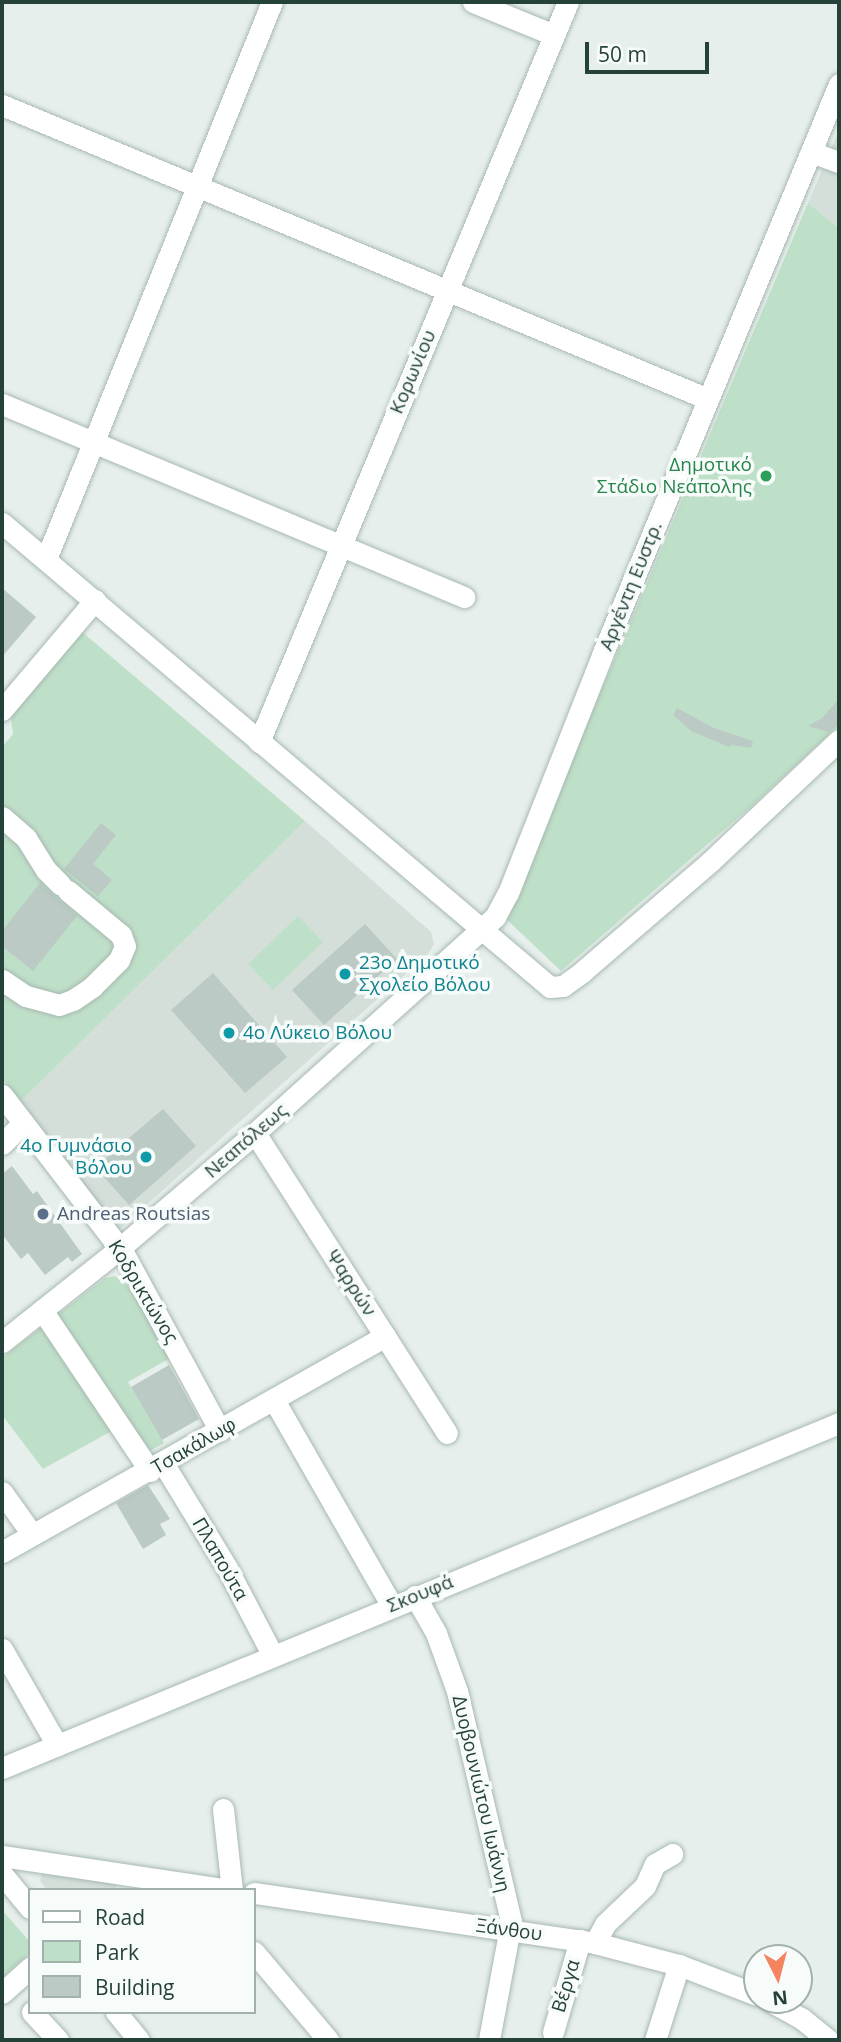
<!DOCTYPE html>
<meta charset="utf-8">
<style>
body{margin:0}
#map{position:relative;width:841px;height:2042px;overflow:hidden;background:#e6efeb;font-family:"Open Sans",sans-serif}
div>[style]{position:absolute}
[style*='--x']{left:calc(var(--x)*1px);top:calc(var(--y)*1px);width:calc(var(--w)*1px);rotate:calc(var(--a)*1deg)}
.built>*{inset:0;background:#d4dfda}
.green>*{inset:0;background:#bfe0c8}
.building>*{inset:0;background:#bbcac4}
.roads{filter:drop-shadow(0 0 2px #a8b8b2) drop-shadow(0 0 2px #a8b8b2)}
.minor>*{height:21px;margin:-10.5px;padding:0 10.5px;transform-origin:10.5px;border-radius:10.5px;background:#fff}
.dots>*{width:19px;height:19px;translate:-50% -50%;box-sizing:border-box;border:4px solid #f7fbf9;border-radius:50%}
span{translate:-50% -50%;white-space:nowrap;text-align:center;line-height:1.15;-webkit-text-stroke:7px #f7fbf9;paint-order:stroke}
.street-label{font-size:19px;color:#24423a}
.leisure-label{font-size:19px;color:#27864d}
.right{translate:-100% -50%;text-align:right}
.culture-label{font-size:19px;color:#0d838f}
.left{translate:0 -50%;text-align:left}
.service-label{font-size:19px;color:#4e5e75}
.frame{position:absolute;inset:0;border:4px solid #24423a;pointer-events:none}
.legend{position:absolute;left:28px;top:1888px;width:228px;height:126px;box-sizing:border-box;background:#f7fbf9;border:2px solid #a3b1ad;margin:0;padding:9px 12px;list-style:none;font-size:21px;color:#24423a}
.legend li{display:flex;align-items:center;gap:14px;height:35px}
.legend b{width:35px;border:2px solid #a3b1ad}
.north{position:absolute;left:743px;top:1944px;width:70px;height:70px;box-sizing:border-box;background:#f7fbf9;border:2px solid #a3b1ad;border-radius:50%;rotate:174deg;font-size:19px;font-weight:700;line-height:28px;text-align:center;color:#24423a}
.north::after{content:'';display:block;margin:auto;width:24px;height:32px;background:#f4845f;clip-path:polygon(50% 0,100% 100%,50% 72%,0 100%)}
.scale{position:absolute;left:585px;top:42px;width:124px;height:32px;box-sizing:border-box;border:4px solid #24423a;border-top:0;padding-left:9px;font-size:21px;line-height:24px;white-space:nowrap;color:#24423a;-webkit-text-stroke:5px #f7fbf9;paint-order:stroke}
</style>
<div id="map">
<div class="built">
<i style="clip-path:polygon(839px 130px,839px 228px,808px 203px)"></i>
<i style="clip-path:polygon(305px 821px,431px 932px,434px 944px,428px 954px,117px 1231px,20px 1102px)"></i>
<i style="clip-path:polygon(42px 1872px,116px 1881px,116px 1890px,47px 1890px,40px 1881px)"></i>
</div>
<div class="green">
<i style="clip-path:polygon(808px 203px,839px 228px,839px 725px,754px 804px,561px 971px,505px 918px)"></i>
<i style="clip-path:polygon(81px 631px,305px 821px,20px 1102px,2px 1078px,2px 747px,13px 734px,10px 713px)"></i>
<i style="clip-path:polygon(298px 916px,323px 942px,273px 990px,248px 964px)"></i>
<i style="clip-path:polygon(115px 1276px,130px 1288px,172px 1357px,128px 1382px,164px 1443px,146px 1453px,126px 1423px,43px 1469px,2px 1415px,2px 1358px,105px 1278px)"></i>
<i style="clip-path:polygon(2px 1910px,30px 1942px,30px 1953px,2px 1978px)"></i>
</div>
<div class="building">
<i style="clip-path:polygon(2px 588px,36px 617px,2px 657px)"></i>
<i style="clip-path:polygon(839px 699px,839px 724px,836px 727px,828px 732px,808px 726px,822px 718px)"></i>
<i style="clip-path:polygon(677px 708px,714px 728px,753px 741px,751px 748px,731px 745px,729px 747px,691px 731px,673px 715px)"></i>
<i style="clip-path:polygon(101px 823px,116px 835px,93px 864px,112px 880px,98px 896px,64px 869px)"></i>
<i style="clip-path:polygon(40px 883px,77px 916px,33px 971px,2px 946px,2px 931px)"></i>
<i style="clip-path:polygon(365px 924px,397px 959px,324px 1025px,292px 990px)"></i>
<i style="clip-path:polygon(213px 973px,287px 1057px,245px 1093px,171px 1010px)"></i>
<i style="clip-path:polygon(163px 1109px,196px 1146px,129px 1205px,95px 1167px)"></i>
<i style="clip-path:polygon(12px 1166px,33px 1194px,37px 1191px,82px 1254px,72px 1262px,68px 1257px,45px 1275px,28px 1253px,21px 1259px,2px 1234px,2px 1174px)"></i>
<i style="clip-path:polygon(169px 1365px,199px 1419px,162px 1440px,131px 1387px)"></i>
<i style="clip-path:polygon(148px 1485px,170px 1519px,160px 1524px,166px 1535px,143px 1549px,116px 1503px)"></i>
</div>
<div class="roads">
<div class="minor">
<i style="--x:473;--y:2;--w:87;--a:22.2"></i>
<i style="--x:2;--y:105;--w:765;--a:22.61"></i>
<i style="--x:811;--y:152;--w:30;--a:20"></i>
<i style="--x:2;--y:404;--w:501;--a:22.67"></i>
<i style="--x:2;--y:523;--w:718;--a:40.26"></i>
<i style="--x:550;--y:987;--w:13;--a:-4"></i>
<i style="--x:563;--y:986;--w:24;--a:-36"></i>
<i style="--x:582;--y:972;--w:170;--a:-40.7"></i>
<i style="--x:711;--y:861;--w:176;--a:-43.4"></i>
<i style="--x:46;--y:559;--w:601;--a:-67.92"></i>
<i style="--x:2;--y:710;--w:144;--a:-49.8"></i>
<i style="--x:259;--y:742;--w:802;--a:-67.34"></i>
<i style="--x:2;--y:817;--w:32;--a:41"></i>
<i style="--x:26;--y:838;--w:38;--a:58"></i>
<i style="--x:46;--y:870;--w:21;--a:45"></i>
<i style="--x:2;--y:980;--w:29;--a:34"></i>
<i style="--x:26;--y:996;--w:34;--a:15"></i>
<i style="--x:59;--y:1005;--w:15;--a:-20"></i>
<i style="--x:73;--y:1000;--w:23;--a:-34"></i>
<i style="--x:92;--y:987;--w:38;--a:-45"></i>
<i style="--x:119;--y:960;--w:15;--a:-67"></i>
<i style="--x:125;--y:946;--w:12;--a:-110"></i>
<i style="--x:121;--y:935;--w:69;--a:-140.3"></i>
<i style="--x:2;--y:1095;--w:200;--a:52.5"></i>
<i style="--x:124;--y:1254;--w:201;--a:61.5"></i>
<i style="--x:255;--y:1133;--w:356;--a:57.4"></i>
<i style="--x:2;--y:1144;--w:30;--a:-45"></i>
<i style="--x:42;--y:1310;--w:194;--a:56.1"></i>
<i style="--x:2;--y:1342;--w:151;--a:-38.5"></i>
<i style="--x:120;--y:1248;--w:177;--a:-40.4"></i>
<i style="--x:255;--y:1133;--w:323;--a:-42"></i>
<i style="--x:495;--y:917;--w:27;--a:-62"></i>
<i style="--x:508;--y:893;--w:256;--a:-68.4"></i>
<i style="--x:602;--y:655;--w:618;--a:-67.46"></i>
<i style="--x:274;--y:1400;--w:237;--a:60.2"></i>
<i style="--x:163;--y:1463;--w:123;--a:58.6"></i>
<i style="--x:227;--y:1568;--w:99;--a:62.4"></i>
<i style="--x:2;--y:1492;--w:52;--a:54.5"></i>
<i style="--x:2;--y:1552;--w:440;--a:-29.4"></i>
<i style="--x:415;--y:1596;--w:43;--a:60.4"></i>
<i style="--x:436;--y:1633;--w:62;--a:70.1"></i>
<i style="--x:457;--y:1691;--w:237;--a:76.8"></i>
<i style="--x:511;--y:1922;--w:120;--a:100.6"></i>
<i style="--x:2;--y:1649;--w:111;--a:60.2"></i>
<i style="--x:2;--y:1768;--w:905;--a:-22.4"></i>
<i style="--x:223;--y:1809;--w:81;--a:83.7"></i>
<i style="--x:2;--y:1856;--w:231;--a:8.5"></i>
<i style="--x:2;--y:1874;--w:44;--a:50.5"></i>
<i style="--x:254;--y:1893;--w:345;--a:8.3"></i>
<i style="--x:595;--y:1943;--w:87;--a:14.7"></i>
<i style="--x:679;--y:1965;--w:84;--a:21"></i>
<i style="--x:595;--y:1943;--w:21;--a:-62"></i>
<i style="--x:605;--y:1924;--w:55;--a:-43.5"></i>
<i style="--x:645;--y:1886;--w:24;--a:-66"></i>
<i style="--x:655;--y:1864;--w:20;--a:-30"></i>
<i style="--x:254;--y:1952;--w:115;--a:49.9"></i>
<i style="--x:2;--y:1993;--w:38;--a:-42"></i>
<i style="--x:768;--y:2000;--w:38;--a:29"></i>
<i style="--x:801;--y:2018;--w:35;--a:39"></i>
<i style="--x:32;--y:2012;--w:38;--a:47"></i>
<i style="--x:116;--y:2012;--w:36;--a:51"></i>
<i style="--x:553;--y:2032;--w:96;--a:-73.6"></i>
<i style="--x:655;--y:2040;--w:79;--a:-72.3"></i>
</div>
</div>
<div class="dots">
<i style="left:766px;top:476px;background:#2e9e5b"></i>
<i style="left:345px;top:974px;background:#0f9aa8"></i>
<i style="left:229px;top:1033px;background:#0f9aa8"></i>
<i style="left:146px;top:1157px;background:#0f9aa8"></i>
<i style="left:43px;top:1214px;background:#5c6f8a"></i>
</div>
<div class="street-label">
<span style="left:413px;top:372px;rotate:-67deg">Κορωνίου</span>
<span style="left:631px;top:586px;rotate:-68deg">Αργέντη Ευστρ.</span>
<span style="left:246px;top:1141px;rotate:-41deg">Νεαπόλεως</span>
<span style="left:351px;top:1283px;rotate:57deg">Ψαρρών</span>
<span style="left:143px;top:1292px;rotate:59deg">Κοδρικτώνος</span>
<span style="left:194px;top:1446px;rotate:-30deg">Τσακάλωφ</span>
<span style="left:220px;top:1559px;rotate:60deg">Πλαπούτα</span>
<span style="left:420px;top:1594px;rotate:-22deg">Σκουφά</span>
<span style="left:481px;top:1794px;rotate:77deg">Δυοβουνιώτου Ιωάννη</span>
<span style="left:509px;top:1930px;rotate:8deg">Ξάνθου</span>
<span style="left:566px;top:1986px;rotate:-73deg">Βέργα</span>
</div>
<div class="leisure-label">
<span class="right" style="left:752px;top:476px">Δημοτικό<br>Στάδιο Νεάπολης</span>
</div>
<div class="culture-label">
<span class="left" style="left:359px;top:974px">23ο Δημοτικό<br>Σχολείο Βόλου</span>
<span class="left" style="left:243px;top:1033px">4ο Λύκειο Βόλου</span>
<span class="right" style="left:132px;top:1157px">4ο Γυμνάσιο<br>Βόλου</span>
</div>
<div class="service-label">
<span class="left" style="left:57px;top:1214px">Andreas Routsias</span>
</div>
<div class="frame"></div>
<ul class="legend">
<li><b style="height:9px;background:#fff"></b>Road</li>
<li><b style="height:19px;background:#bfe0c8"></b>Park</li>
<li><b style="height:19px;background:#bbcac4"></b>Building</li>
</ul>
<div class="north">N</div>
<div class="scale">50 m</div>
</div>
